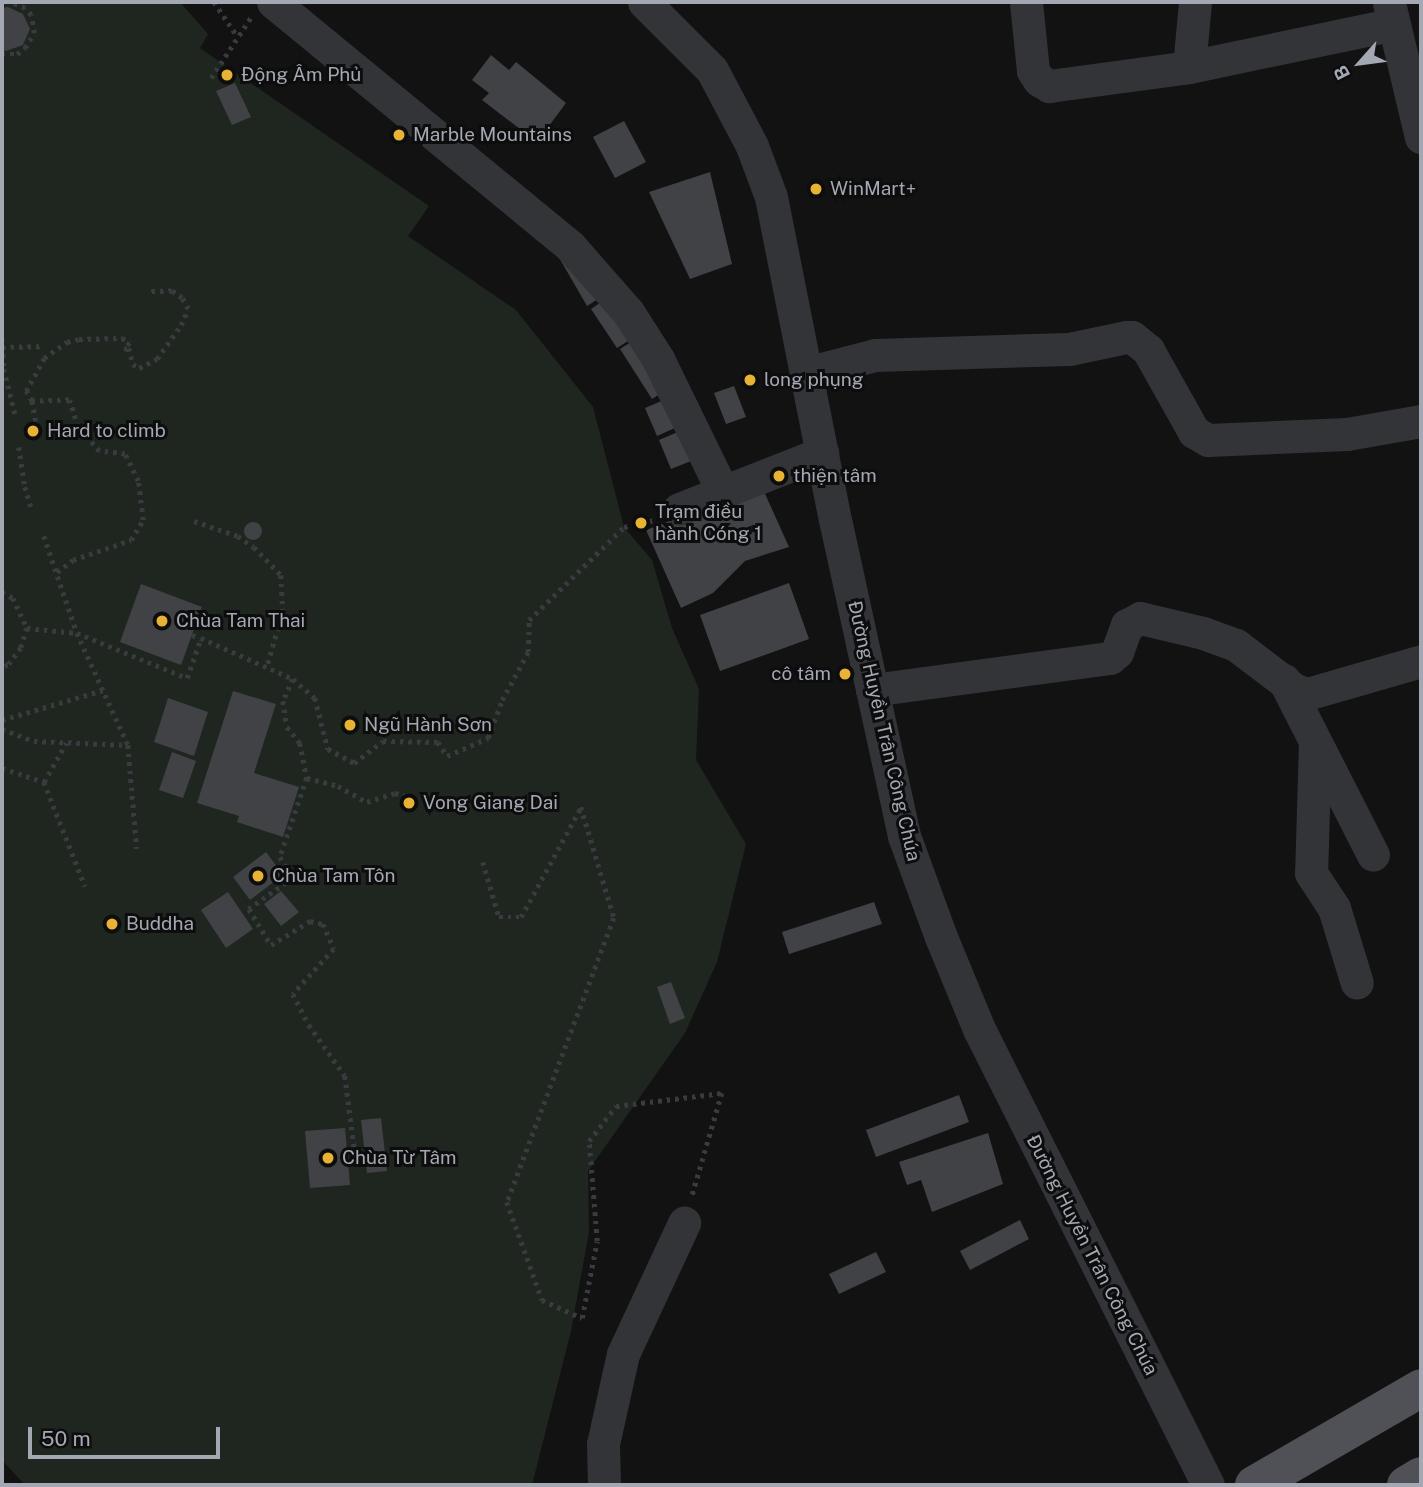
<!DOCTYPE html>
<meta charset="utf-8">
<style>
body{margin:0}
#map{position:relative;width:1423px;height:1487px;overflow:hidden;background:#121213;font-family:"Public Sans",sans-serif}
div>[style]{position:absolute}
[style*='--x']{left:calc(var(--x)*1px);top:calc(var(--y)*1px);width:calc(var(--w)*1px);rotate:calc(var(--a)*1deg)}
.green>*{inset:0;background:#1e261f}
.building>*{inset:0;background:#414246}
.round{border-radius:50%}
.path>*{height:4.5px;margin-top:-2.25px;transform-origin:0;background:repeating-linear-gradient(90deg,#393b3f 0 3.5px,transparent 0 8.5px)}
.minor>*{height:33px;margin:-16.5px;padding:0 16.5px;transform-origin:16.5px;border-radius:16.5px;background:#333438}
.major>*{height:38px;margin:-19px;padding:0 19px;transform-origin:19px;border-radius:19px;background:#4f5157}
.dots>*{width:19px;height:19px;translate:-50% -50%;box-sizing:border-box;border:4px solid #0d0d0e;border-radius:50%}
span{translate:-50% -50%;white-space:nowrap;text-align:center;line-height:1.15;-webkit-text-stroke:6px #0d0d0e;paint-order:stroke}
.poi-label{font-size:19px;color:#a4a8b3}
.left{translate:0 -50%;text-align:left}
.right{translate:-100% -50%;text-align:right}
.street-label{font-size:19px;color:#a4a8b3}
.frame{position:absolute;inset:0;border:4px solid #a4a8b3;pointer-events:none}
.north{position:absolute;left:1325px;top:28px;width:70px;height:70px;-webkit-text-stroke:5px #0d0d0e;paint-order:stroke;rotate:242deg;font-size:19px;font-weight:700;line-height:28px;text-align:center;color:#a4a8b3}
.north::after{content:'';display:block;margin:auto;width:24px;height:32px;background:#a4a8b3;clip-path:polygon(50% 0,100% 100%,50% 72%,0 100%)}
.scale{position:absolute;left:28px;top:1427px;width:192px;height:32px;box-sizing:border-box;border:4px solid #a4a8b3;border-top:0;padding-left:9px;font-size:21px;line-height:24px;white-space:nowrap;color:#a4a8b3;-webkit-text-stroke:5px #0d0d0e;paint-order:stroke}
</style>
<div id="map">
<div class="green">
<i style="clip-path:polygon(2px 2px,180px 2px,208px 34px,200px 48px,429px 206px,408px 236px,516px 310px,593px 407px,624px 527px,652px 560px,672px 628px,699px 689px,696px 760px,746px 844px,717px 962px,685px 1033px,588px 1171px,589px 1232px,571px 1331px,532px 1485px,25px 1485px,2px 1460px)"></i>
</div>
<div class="building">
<i style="clip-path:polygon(8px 7px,23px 14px,30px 29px,23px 45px,6px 51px,2px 50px,2px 8px)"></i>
<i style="clip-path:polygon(491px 55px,509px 70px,516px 62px,566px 103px,537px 142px,482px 100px,489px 93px,472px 80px)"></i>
<i style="clip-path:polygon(235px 83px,251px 117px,232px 125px,216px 91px)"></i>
<i style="clip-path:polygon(624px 121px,646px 162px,615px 178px,593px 137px)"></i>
<i style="clip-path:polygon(710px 172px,732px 264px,690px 279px,649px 192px)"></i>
<i style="clip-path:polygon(589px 245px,614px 289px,587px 306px,561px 261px)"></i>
<i style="clip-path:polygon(620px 289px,647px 329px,617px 348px,591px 309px)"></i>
<i style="clip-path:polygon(647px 332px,679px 382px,652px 399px,620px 349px)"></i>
<i style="clip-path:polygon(734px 386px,746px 417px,726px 424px,714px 393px)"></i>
<i style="clip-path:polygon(683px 392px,695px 419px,657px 436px,645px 408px)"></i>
<i style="clip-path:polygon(699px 423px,711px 453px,671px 469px,659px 440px)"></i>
<i style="clip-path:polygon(762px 487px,789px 547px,745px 561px,713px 593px,681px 608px,646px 530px)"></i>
<i class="round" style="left:244px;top:522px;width:18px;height:18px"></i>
<i style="clip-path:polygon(789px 583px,809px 639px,720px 671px,700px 615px)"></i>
<i style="clip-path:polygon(141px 584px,202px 607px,181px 665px,120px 642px)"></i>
<i style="clip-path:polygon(233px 691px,276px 704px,254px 773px,299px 787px,283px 837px,237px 822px,239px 816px,197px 803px)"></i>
<i style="clip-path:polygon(168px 698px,208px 712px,194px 756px,154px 742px)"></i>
<i style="clip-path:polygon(172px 752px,196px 761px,183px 798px,159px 790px)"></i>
<i style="clip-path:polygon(266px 852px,283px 875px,250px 900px,233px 877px)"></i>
<i style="clip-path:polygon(281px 891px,299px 912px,281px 926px,264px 904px)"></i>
<i style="clip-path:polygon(228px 892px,253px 929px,226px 948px,201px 910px)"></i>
<i style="clip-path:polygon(874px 902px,882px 924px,789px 954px,782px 932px)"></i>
<i style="clip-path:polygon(671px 982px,685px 1018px,670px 1024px,657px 987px)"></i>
<i style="clip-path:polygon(959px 1095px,969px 1122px,876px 1157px,866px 1130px)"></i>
<i style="clip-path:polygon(381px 1118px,387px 1171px,367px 1173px,361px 1120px)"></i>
<i style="clip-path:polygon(345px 1128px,350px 1185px,310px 1188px,305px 1131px)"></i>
<i style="clip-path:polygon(988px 1133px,1003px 1184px,932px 1212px,921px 1180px,907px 1185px,899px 1162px)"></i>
<i style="clip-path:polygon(1020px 1220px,1029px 1239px,970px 1270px,960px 1251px)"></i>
<i style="clip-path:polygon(876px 1252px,886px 1272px,839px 1294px,829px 1274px)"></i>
</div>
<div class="path">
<i style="--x:2;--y:2;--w:3;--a:0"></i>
<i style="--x:214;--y:2;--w:42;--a:55.6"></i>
<i style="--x:2;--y:54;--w:15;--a:0"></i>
<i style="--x:17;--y:54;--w:10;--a:-37"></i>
<i style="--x:25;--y:48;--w:17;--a:-59"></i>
<i style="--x:34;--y:33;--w:18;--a:-99"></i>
<i style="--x:31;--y:15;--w:9;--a:-131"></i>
<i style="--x:25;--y:8;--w:16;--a:-158"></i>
<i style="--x:211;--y:78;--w:73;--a:-56.7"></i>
<i style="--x:2;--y:337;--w:32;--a:86"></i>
<i style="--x:4;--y:369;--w:50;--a:76.2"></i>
<i style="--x:2;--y:347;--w:39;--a:-1"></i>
<i style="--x:32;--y:401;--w:20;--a:79"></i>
<i style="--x:36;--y:421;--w:10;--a:107"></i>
<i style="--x:19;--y:447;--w:40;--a:81.5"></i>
<i style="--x:25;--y:487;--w:21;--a:73"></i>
<i style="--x:194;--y:521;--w:46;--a:18.8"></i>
<i style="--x:238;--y:536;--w:19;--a:35"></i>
<i style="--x:254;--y:547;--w:39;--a:46"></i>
<i style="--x:281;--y:575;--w:36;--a:87"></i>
<i style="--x:283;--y:611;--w:58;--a:105.9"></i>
<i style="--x:44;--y:536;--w:102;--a:71.2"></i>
<i style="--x:77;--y:633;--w:123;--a:65.5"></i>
<i style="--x:128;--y:745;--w:104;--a:85.1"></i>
<i style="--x:57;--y:572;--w:20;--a:-37"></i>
<i style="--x:73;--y:560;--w:61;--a:-19"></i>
<i style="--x:131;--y:540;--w:23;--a:-59"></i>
<i style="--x:143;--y:520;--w:39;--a:-97"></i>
<i style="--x:138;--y:481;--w:30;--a:-116"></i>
<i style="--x:125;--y:454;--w:26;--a:-173"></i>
<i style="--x:99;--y:451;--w:32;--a:-131"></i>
<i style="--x:78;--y:427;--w:28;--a:-108"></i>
<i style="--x:69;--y:400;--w:37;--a:178"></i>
<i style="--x:32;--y:401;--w:12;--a:-121"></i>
<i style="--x:26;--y:391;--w:38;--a:-61"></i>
<i style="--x:44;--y:358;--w:28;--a:-35"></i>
<i style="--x:67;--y:342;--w:12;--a:-14"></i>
<i style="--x:79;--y:339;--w:43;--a:-1.3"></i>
<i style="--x:122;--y:338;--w:9;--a:32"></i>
<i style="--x:130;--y:343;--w:8;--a:135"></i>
<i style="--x:124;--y:349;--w:5;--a:-11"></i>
<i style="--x:129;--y:348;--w:16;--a:76"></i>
<i style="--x:133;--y:364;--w:7;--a:34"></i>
<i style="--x:139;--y:368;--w:20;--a:-27"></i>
<i style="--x:157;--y:359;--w:42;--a:-54.8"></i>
<i style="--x:181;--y:325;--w:17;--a:-66"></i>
<i style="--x:188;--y:309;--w:13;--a:-119"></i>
<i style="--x:182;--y:298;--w:12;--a:-145"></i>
<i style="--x:172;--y:291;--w:24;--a:178"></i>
<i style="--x:2;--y:592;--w:13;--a:29"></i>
<i style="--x:13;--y:598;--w:33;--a:65"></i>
<i style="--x:27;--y:628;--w:21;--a:107"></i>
<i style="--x:21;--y:648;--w:21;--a:127"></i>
<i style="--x:8;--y:665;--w:6;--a:162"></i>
<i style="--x:27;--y:628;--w:50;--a:5.7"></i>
<i style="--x:77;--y:633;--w:119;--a:22.2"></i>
<i style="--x:187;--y:678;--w:42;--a:-70.7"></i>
<i style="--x:201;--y:638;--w:101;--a:24"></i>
<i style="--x:293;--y:679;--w:29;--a:41"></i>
<i style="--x:315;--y:698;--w:53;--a:75.7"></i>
<i style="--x:328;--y:749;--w:30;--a:28"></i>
<i style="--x:354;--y:763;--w:36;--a:-37"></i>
<i style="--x:383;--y:741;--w:55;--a:1"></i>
<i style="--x:438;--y:742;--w:17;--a:57"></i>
<i style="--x:447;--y:756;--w:45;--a:-23.7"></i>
<i style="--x:488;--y:738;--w:40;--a:-69.8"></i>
<i style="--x:502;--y:700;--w:55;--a:-61.6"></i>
<i style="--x:528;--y:652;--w:32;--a:-88"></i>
<i style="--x:529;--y:620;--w:133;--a:-44.4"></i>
<i style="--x:624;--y:527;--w:32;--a:-13"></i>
<i style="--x:192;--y:635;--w:9;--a:18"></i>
<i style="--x:293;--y:679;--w:24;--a:114"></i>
<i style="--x:283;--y:701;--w:26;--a:81"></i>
<i style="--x:287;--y:727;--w:21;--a:51"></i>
<i style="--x:300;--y:743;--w:36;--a:79"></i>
<i style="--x:307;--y:778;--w:32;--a:14"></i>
<i style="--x:338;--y:786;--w:33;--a:29"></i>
<i style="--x:367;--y:802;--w:29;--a:-18"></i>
<i style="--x:395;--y:793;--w:11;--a:15"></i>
<i style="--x:2;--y:720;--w:105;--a:-16.5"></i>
<i style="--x:2;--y:729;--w:34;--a:21"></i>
<i style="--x:34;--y:741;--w:94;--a:2.4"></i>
<i style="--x:2;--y:768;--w:44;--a:18.4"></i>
<i style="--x:44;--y:782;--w:112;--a:68.5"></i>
<i style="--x:307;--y:778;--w:83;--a:108.9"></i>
<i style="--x:280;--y:857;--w:25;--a:58"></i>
<i style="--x:293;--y:878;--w:54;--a:144.8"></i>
<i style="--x:249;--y:909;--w:42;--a:58.6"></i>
<i style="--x:271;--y:945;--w:46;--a:-31.6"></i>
<i style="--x:310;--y:921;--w:13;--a:13"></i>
<i style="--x:323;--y:924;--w:27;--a:66"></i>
<i style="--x:334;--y:949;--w:61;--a:132.3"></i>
<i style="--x:293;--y:994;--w:35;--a:63"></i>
<i style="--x:309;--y:1025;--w:62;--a:54.8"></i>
<i style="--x:345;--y:1076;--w:93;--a:82.6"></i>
<i style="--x:44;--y:782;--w:45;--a:-60.6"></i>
<i style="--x:483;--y:862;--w:57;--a:73.8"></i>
<i style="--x:499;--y:917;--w:22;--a:0"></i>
<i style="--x:521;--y:917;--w:125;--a:-61.4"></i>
<i style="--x:581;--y:807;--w:116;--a:73.4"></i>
<i style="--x:614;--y:918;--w:303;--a:110.6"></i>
<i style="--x:507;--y:1202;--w:104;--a:70.3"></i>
<i style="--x:542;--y:1300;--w:44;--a:24.2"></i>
<i style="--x:582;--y:1318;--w:78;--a:-79"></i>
<i style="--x:597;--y:1241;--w:100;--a:-94.6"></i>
<i style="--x:589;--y:1141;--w:44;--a:-52.4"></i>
<i style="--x:616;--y:1106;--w:107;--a:-7"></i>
<i style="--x:722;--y:1093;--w:107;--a:106.2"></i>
</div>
<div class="minor">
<i style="--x:273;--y:2;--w:384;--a:39.4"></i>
<i style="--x:570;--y:246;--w:88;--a:48.7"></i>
<i style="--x:628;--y:312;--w:56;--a:57.4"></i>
<i style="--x:658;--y:359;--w:148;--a:64"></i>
<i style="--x:644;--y:2;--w:96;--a:45"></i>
<i style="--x:712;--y:70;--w:86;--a:62.2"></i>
<i style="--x:752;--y:146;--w:54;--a:69.6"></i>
<i style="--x:771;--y:197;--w:333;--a:78.8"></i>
<i style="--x:836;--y:524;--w:319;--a:77.7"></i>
<i style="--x:904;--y:836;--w:108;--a:69.9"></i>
<i style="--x:941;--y:937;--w:100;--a:67.6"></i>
<i style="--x:979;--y:1029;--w:510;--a:63.33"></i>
<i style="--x:1026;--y:2;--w:69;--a:84.2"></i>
<i style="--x:1033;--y:71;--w:11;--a:56"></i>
<i style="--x:1039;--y:80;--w:12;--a:31"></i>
<i style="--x:1049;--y:86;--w:141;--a:-7.7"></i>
<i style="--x:1189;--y:67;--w:209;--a:-11.8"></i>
<i style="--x:1389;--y:3;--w:138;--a:76.6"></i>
<i style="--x:1189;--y:67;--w:65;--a:-84.7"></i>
<i style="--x:806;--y:373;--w:71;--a:-14.6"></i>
<i style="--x:875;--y:355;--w:194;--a:-1.8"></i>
<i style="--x:1069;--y:349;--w:58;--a:-11.9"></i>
<i style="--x:1126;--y:337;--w:6;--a:0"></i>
<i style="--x:1132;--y:337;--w:21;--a:39"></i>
<i style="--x:1148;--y:350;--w:94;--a:60.7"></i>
<i style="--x:1194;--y:432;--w:16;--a:30"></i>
<i style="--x:1208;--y:440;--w:139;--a:-2.5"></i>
<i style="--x:1347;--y:434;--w:75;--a:-10"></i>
<i style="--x:679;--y:509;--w:154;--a:-21.4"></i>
<i style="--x:1284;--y:680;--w:196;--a:63"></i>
<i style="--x:872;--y:690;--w:240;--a:-7.7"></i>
<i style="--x:1110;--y:658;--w:9;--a:-41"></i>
<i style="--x:1117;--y:652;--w:29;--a:-70"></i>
<i style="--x:1127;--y:625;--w:15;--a:-28"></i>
<i style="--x:1140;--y:618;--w:65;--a:13.4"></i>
<i style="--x:1203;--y:633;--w:35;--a:20"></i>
<i style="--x:1236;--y:645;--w:74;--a:37.3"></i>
<i style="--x:1295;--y:690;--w:13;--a:18"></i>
<i style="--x:1307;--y:694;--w:119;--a:-16.1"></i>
<i style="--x:1315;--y:742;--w:131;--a:91.7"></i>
<i style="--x:1311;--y:873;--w:42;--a:56.7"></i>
<i style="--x:1334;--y:908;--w:78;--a:73"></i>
<i style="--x:604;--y:1485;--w:41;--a:-91.4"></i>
<i style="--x:603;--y:1444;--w:92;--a:-77.5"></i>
<i style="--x:623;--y:1354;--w:145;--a:-65"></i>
</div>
<div class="major">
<i style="--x:1254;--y:1485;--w:193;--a:-30.1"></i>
<i style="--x:1406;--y:1485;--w:17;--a:-31"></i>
</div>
<div class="dots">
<i style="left:227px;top:75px;background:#e8b235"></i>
<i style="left:399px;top:135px;background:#e8b235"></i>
<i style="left:816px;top:189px;background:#e8b235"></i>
<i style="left:750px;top:380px;background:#e8b235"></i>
<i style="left:33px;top:431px;background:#e8b235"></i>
<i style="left:779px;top:476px;background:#e8b235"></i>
<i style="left:641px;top:523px;background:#e8b235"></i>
<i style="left:162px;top:621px;background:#e8b235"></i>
<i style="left:845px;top:674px;background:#e8b235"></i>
<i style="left:350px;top:725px;background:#e8b235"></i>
<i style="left:409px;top:803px;background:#e8b235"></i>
<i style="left:258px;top:876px;background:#e8b235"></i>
<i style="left:112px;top:924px;background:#e8b235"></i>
<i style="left:328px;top:1158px;background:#e8b235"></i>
</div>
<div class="poi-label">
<span class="left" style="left:241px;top:75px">Động Âm Phủ</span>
<span class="left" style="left:413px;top:135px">Marble Mountains</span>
<span class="left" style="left:830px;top:189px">WinMart+</span>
<span class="left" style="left:764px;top:380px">long phụng</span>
<span class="left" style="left:47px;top:431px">Hard to climb</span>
<span class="left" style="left:793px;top:476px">thiện tâm</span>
<span class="left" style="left:655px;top:523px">Trạm điều<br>hành Cóng 1</span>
<span class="left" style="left:176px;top:621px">Chùa Tam Thai</span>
<span class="right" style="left:831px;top:674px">cô tâm</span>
<span class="left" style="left:364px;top:725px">Ngũ Hành Sơn</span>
<span class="left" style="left:423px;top:803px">Vong Giang Dai</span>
<span class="left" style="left:272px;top:876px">Chùa Tam Tôn</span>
<span class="left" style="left:126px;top:924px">Buddha</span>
<span class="left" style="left:342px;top:1158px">Chùa Từ Tâm</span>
</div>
<div class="street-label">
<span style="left:884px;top:731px;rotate:77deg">Đường Huyền Trân Công Chúa</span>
<span style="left:1092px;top:1255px;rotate:63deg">Đường Huyền Trân Công Chúa</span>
</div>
<div class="frame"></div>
<div class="north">B</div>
<div class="scale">50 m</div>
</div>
